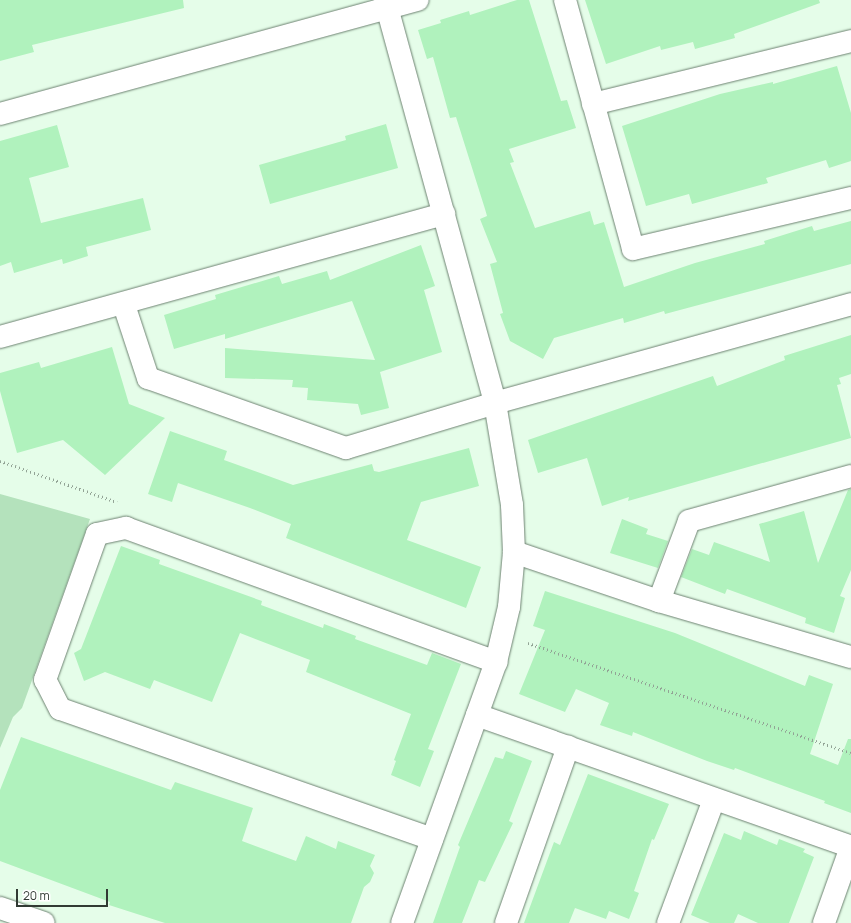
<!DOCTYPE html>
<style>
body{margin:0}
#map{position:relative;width:851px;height:923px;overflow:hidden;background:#e5fde9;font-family:Manrope,sans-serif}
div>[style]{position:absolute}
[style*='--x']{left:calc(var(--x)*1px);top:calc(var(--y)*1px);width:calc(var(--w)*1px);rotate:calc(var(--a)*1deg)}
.green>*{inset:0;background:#b4e2bc}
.building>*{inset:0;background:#b0f2bd}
.path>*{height:2.5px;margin-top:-1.25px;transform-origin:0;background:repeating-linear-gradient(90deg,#92a395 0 1px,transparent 0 4px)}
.roads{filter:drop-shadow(0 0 1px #6d8271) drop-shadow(0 0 1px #6d8271)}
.minor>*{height:22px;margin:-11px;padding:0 11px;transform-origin:11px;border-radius:11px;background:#fff}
.tertiary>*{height:22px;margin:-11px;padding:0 11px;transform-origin:11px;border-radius:11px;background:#fff}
span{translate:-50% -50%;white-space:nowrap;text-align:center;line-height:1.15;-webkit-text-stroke:3px #fff;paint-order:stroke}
.scale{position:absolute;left:16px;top:889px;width:92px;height:18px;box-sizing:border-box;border:2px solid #313a33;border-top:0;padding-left:5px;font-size:12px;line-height:14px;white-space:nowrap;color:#313a33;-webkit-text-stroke:3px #fff;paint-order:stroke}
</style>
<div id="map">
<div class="green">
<i style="clip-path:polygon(0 494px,90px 519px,22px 708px,13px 717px,0 748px)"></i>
</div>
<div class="building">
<i style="clip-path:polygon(0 0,183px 0,184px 8px,32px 45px,34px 52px,0 61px)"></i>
<i style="clip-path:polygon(517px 0,529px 0,561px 101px,567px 100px,576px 128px,509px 149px,514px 162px,510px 163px,535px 228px,590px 211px,594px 225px,604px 222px,624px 287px,695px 263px,765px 244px,764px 241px,812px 226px,814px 231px,851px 221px,851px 264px,665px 314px,664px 311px,624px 323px,623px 318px,554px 338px,543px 359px,510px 341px,500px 314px,503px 313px,490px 264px,497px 262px,480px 219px,487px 216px,485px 209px,456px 117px,450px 118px,433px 57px,427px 59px,418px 30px,441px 23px,440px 20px,469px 11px,470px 15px)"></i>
<i style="clip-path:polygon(585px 0,819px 0,820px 3px,734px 34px,735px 38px,695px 49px,693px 42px,661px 50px,660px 46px,606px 64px)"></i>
<i style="clip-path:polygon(837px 66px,851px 113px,851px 161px,829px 168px,826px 160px,766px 178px,768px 183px,692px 204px,689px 194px,646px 206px,622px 126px,720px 94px,773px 82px,773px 84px)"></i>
<i style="clip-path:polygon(386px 124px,398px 168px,270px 204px,259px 165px,346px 140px,345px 136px)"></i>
<i style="clip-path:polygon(57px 125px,69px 167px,29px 178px,41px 223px,143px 198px,151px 230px,86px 247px,88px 256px,63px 264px,62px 259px,14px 273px,11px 262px,0 266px,0 141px)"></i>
<i style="clip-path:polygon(421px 245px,435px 286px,424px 290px,442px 352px,380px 372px,389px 408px,361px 415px,358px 404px,307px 400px,308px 388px,292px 387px,293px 380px,225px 378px,225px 348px,375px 360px,352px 301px,225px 339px,225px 334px,174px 349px,164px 315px,216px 299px,215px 295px,279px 276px,282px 284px,327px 271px,330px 280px)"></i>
<i style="clip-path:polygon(851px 335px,851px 374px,839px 378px,841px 384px,837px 385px,851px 438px,628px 501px,629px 497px,602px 506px,587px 458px,538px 473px,528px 440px,713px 376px,717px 386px,785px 360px,784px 356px)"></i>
<i style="clip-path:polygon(112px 347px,129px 404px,165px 418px,105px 475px,63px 440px,17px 453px,0 391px,0 373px,39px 362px,41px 368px)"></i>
<i style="clip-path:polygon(170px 431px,227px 451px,224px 460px,293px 485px,372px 464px,374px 471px,379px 472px,469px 448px,479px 486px,421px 502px,407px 540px,481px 567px,466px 608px,286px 538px,291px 524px,250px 508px,178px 483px,172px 502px,148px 494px)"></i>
<i style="clip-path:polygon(851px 489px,851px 570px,840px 596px,845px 598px,834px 633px,805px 623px,806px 618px,727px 589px,725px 594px,681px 577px,692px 549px,709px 555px,714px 542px,770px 562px,759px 524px,804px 511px,818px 563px,848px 490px)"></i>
<i style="clip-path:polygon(622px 519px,648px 529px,646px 534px,668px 541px,658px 568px,610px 553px)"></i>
<i style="clip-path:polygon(121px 546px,160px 560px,159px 564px,262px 601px,261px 605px,323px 628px,324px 624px,356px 636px,355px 639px,427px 665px,432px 653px,461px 664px,428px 749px,434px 751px,420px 787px,391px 775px,396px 761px,394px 760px,411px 714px,306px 672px,310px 660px,240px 633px,212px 702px,154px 680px,150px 689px,105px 672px,84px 681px,74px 653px,81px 649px)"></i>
<i style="clip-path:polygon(545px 591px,675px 633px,805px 686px,809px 675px,833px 684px,810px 754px,838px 765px,848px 739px,851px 739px,851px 813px,824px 803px,825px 801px,735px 768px,734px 770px,707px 761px,633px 732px,632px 736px,600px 725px,609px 703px,576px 689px,565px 712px,519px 694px,545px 630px,533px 626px)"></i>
<i style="clip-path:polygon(21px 737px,171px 790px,175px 782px,253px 808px,242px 841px,296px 861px,306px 836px,336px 849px,338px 841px,375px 855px,370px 866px,374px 873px,370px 882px,364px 887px,351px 923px,165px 923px,109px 905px,110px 902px,0 861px,0 790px)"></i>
<i style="clip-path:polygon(506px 751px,532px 761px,509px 821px,513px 823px,485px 882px,479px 880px,462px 923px,433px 923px,460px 847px,458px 845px,495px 757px,503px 759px)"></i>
<i style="clip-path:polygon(588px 774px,669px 804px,654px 840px,652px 839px,634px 891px,639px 893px,629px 919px,609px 911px,606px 919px,575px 908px,569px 923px,524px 923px,554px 842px,560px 845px)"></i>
<i style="clip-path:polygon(744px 831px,777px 845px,779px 839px,805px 849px,803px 852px,814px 857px,789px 923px,758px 923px,738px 914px,734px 923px,710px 923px,691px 915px,724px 833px,741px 840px)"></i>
</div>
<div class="path">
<i style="--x:0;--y:461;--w:124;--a:19.3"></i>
<i style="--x:528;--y:643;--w:341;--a:18.8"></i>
</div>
<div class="roads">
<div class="minor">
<i style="--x:565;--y:0;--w:258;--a:74.7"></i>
<i style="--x:633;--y:249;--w:224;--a:-13.2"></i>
<i style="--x:593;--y:104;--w:266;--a:-13.7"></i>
<i style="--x:0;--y:114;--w:433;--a:-15.3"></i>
<i style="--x:124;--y:305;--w:77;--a:71.8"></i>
<i style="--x:148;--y:378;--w:210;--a:19.5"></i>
<i style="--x:346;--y:448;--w:156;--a:-16.8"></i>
<i style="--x:495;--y:403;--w:370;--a:-15.5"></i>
<i style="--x:0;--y:337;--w:461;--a:-15.5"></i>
<i style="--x:514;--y:552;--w:153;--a:18.7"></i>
<i style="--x:659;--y:601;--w:200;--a:16.3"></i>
<i style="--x:659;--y:601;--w:85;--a:-69.4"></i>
<i style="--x:689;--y:521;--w:168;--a:-15.5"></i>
<i style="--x:477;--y:715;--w:397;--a:19.4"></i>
<i style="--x:851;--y:847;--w:81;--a:109.6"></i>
<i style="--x:432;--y:839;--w:394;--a:-160.7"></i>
<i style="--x:60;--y:709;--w:33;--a:-117"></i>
<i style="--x:45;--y:680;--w:155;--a:-70.4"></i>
<i style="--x:97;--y:534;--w:30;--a:-12"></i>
<i style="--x:126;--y:528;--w:394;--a:19.9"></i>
<i style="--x:0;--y:908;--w:46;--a:18.8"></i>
<i style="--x:506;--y:923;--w:187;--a:-70.6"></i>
<i style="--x:668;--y:923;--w:132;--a:-69.6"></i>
</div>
<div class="tertiary">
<i style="--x:385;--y:0;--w:418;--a:74.7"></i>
<i style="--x:495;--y:403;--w:103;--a:80.5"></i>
<i style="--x:512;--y:505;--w:47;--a:87.6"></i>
<i style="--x:514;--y:552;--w:55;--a:95.2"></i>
<i style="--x:509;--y:607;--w:57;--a:103.3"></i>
<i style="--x:496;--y:662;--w:277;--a:109.8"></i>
</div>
</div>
<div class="scale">20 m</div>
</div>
